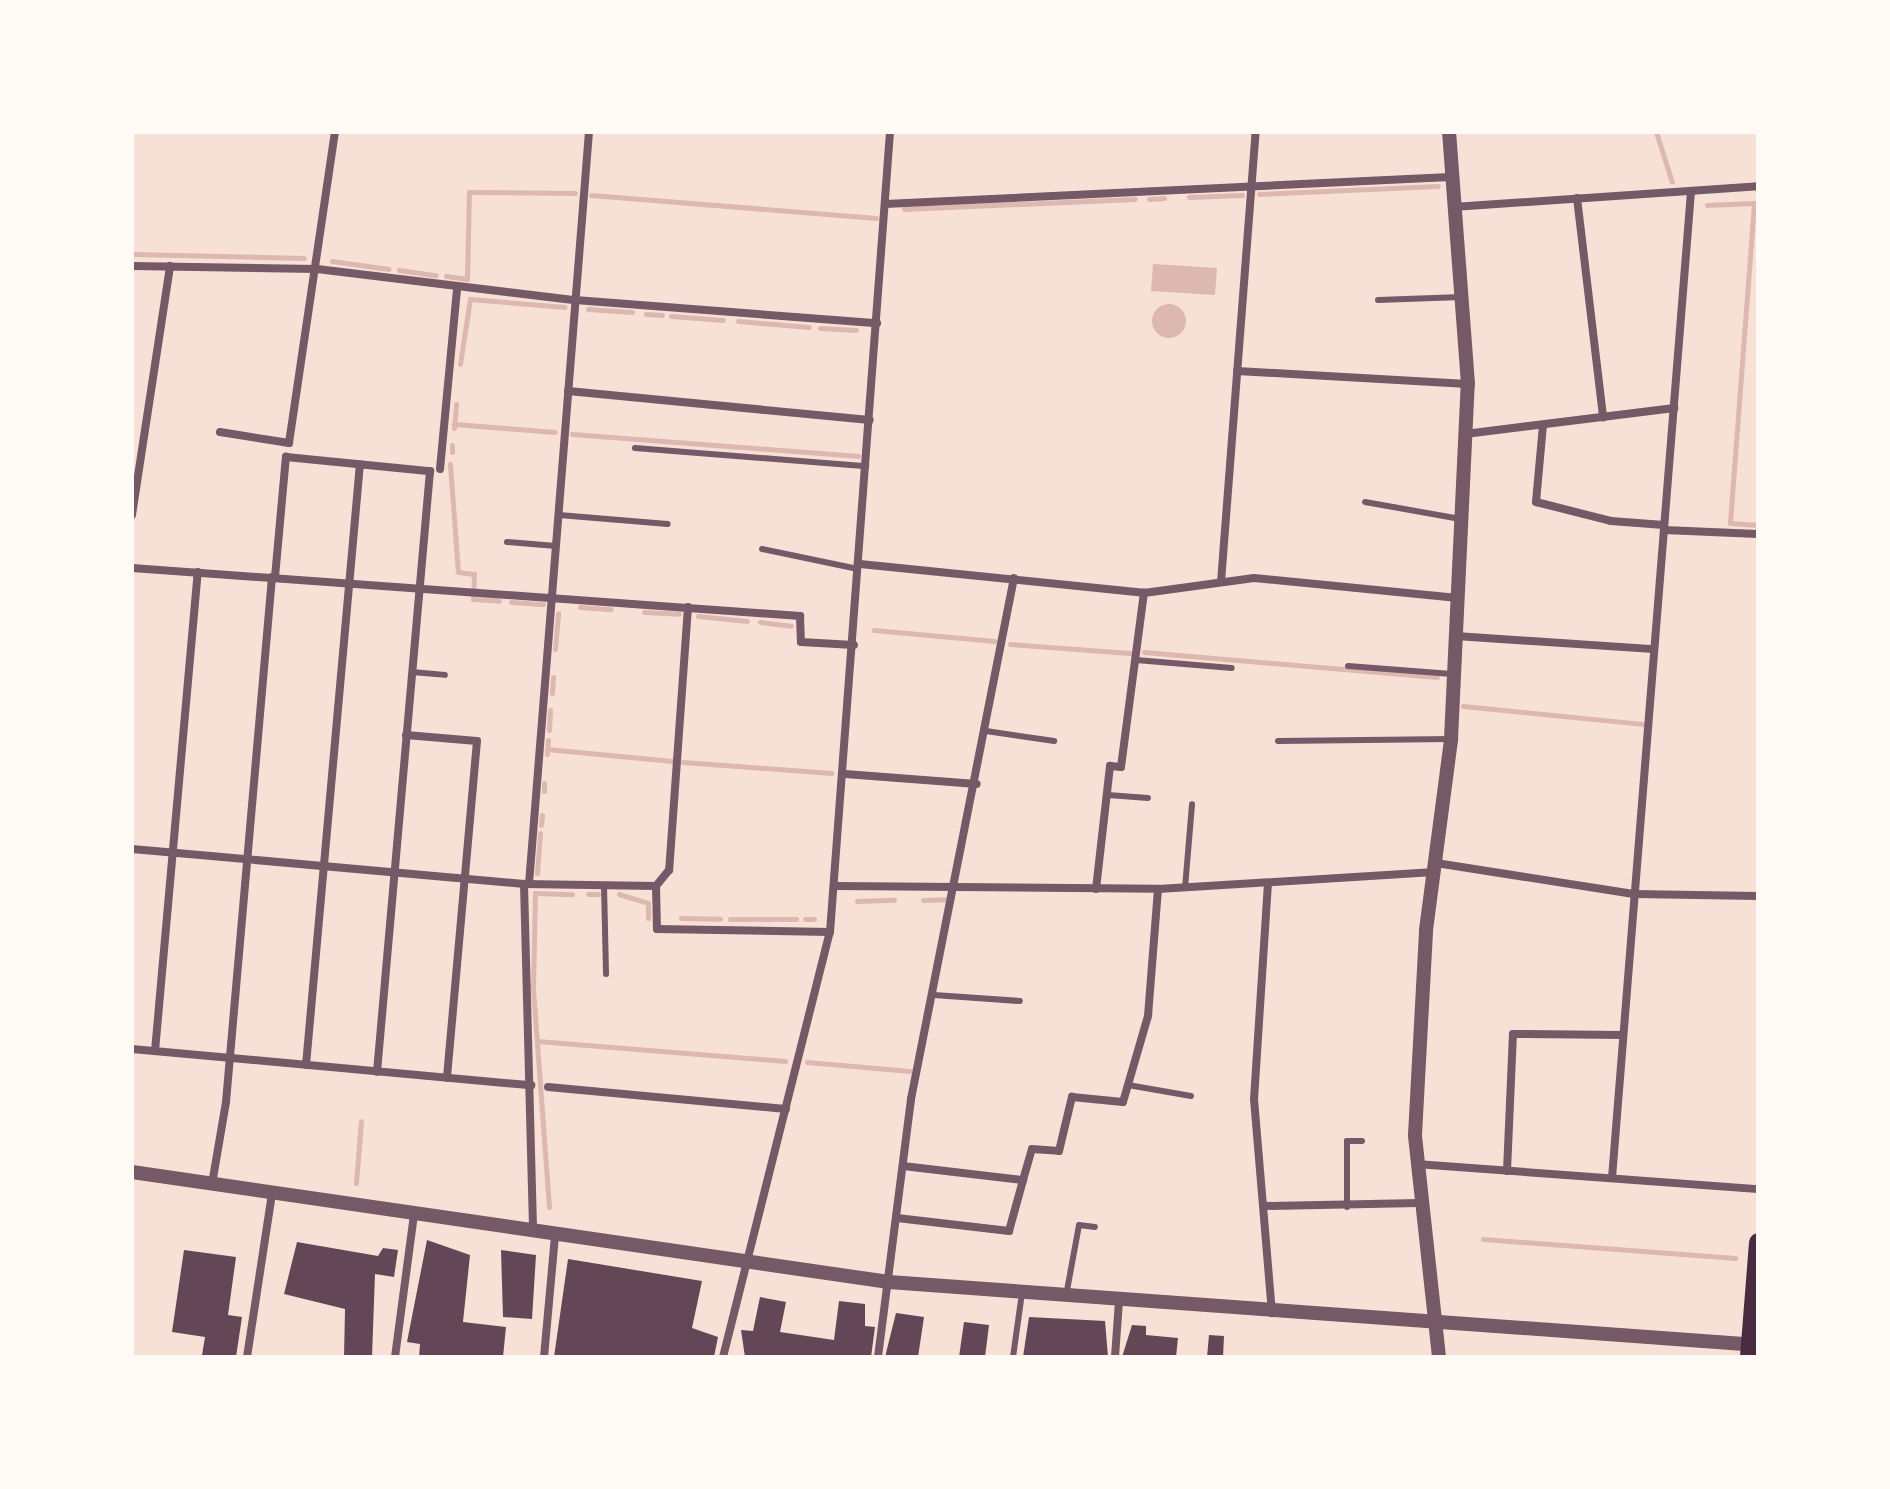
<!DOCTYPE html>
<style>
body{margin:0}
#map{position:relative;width:1890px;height:1489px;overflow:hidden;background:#f7e1d7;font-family:"Roboto Condensed",sans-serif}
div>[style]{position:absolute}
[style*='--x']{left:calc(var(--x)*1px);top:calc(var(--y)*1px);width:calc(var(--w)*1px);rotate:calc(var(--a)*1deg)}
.water>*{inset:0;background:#dcb8b0}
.round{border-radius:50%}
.stream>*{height:5px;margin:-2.5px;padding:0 2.5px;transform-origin:2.5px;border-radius:2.5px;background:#dcb8b0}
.building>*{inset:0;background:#644757}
.service>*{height:6px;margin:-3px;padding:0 3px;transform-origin:3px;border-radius:3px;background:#755966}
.minor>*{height:8px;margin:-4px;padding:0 4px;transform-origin:4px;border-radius:4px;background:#755966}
.tertiary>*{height:14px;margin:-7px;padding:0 7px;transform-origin:7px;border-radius:7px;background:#755966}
.primary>*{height:18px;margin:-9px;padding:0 9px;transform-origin:9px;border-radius:9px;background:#4a2c40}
span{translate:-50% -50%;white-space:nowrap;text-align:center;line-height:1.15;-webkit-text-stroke:6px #fffaf5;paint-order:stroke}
.frame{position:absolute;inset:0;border:134px solid #fffaf5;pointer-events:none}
</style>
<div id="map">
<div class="water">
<i style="clip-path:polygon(1153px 264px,1217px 268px,1215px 295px,1151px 291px)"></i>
<i class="round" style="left:1152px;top:304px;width:34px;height:34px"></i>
</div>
<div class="stream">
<i style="--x:1656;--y:132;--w:52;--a:72.3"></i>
<i style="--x:1259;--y:194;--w:179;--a:-2.6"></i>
<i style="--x:591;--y:195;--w:286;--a:4.6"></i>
<i style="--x:1189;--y:197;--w:53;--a:-2.2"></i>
<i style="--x:1149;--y:199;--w:15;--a:-4"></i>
<i style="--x:1707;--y:205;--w:47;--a:-2.4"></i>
<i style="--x:1754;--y:203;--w:321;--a:94.3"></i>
<i style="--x:1730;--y:523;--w:28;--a:4"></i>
<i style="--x:904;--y:209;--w:231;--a:-2.5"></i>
<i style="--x:132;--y:254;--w:172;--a:1.3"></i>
<i style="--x:332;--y:261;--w:57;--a:8.1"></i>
<i style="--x:399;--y:270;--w:37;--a:8"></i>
<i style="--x:446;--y:276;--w:21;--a:8"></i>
<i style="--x:467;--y:279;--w:87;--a:-88.7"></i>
<i style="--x:469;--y:192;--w:106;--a:0.5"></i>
<i style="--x:588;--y:309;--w:44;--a:3.9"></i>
<i style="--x:646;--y:314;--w:16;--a:4"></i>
<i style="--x:671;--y:316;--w:52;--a:4.4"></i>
<i style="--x:738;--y:321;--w:71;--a:4.8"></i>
<i style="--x:820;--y:328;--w:36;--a:3"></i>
<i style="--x:460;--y:364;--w:66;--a:-81.3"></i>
<i style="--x:470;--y:299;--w:95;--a:4.8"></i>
<i style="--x:454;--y:424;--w:101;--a:4.5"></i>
<i style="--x:454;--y:428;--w:24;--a:-85"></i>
<i style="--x:572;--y:434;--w:287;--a:4.4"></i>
<i style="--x:452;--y:452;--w:7;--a:-90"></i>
<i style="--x:450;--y:464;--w:108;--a:85.8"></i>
<i style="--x:458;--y:572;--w:16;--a:7"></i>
<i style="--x:474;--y:574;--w:25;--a:92"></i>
<i style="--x:473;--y:599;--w:26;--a:4"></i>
<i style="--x:511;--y:602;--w:32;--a:4"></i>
<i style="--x:580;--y:607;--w:31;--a:4"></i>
<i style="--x:644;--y:612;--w:35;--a:3"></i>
<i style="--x:698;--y:616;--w:49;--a:5.8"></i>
<i style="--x:760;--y:622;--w:31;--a:7"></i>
<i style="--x:874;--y:630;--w:121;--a:5.2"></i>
<i style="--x:1010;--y:644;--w:120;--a:4.3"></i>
<i style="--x:555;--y:649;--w:36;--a:-85"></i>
<i style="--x:1144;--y:652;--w:294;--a:4.9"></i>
<i style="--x:552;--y:693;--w:16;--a:-86"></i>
<i style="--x:1463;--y:706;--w:180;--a:5.7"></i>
<i style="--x:549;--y:730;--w:20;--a:-87"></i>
<i style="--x:547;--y:749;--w:126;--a:5.5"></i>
<i style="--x:547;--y:754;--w:14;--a:-86"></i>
<i style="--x:683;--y:762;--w:149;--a:4.2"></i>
<i style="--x:544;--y:791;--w:8;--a:-90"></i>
<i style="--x:541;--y:825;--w:10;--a:-84"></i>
<i style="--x:537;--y:873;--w:40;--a:-85.7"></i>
<i style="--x:588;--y:894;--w:10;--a:0"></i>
<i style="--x:619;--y:894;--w:30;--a:17"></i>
<i style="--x:648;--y:903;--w:15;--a:90"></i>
<i style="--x:923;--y:900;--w:23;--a:-2"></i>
<i style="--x:857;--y:901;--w:37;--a:-2"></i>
<i style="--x:681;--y:918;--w:39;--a:1"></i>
<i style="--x:730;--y:919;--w:66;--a:0"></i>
<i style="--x:805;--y:919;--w:9;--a:0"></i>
<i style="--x:537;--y:1041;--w:249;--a:4.6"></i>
<i style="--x:807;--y:1062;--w:103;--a:5"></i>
<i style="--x:356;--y:1183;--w:62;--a:-85.4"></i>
<i style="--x:549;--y:1207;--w:221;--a:-94.2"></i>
<i style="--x:533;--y:987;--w:94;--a:-88.8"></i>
<i style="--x:535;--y:893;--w:37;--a:2"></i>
<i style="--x:1483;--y:1239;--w:253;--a:4.3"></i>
</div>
<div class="building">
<i style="clip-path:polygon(427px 1240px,470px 1255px,463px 1322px,506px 1327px,503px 1357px,419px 1357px,420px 1344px,407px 1342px)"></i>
<i style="clip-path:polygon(297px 1242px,378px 1256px,383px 1248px,398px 1250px,394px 1277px,375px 1274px,372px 1357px,344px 1357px,345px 1309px,284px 1294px)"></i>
<i style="clip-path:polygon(184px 1250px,236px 1257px,228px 1315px,242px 1317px,236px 1357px,202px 1355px,205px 1337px,172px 1332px)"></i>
<i style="clip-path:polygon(501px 1250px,536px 1255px,532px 1319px,503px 1317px)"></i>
<i style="clip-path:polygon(568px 1259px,702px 1281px,692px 1328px,718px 1337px,714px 1357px,554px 1357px)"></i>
<i style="clip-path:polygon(760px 1297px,786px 1302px,780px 1332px,834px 1340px,839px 1301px,865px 1304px,865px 1326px,875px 1327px,871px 1357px,745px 1357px,741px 1330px,753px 1331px)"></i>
<i style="clip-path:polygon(896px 1313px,924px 1317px,918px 1357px,885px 1357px)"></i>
<i style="clip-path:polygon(1029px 1317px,1105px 1321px,1108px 1357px,1023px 1357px)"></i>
<i style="clip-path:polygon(964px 1322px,989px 1325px,985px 1357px,959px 1357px)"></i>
<i style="clip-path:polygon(1132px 1325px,1146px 1326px,1146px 1335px,1178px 1338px,1176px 1357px,1122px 1357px)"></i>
<i style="clip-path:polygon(1209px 1335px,1224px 1336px,1223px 1357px,1207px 1357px)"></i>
</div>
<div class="service">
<i style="--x:1378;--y:300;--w:84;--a:-2"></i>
<i style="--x:635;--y:448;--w:232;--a:4.5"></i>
<i style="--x:1365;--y:502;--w:97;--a:10.1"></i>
<i style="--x:559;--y:515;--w:109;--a:4.7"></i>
<i style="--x:507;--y:542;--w:49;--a:4.7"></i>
<i style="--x:762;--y:549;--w:98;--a:11.8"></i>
<i style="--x:1136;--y:660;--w:96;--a:4.8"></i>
<i style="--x:1348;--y:666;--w:104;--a:4.4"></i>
<i style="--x:412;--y:672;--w:33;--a:5"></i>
<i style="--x:986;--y:731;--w:69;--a:8.4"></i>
<i style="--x:1278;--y:741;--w:173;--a:-0.7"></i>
<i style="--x:1108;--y:795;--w:40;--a:4.3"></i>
<i style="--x:604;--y:885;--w:89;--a:88.7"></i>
<i style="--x:1185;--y:888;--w:84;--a:-85.2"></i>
<i style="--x:934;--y:995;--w:86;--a:4"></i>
<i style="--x:1128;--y:1085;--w:64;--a:9.9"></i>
<i style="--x:1347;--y:1207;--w:66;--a:-90"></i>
<i style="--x:1347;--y:1141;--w:15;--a:0"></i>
<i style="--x:1066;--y:1296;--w:72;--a:-79.6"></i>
<i style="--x:1079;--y:1225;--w:16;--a:7"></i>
<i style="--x:1013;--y:1357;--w:65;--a:-82"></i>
</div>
<div class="minor">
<i style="--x:1577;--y:198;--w:221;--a:83.2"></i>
<i style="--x:885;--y:204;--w:566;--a:-2.74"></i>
<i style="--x:1453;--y:207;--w:306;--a:-3.9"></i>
<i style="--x:132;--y:266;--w:185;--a:0.9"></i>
<i style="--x:317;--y:269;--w:260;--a:6.9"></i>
<i style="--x:575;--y:300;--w:303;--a:4.4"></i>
<i style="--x:1237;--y:371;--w:231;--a:3.2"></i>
<i style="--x:568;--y:391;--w:303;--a:5.5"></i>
<i style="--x:1543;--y:425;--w:77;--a:95.2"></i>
<i style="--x:1536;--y:502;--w:77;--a:14.2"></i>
<i style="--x:1611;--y:521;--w:53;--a:4.3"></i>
<i style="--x:220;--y:432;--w:70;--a:9.1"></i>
<i style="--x:289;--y:443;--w:314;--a:-81.6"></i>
<i style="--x:1465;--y:434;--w:211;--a:-7.1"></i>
<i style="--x:440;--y:469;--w:182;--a:-84.6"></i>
<i style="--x:132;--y:515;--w:252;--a:-81.3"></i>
<i style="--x:1664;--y:530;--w:94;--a:2.4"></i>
<i style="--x:860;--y:564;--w:285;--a:5.8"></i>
<i style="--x:1144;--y:593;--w:111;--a:-7.8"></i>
<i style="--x:1254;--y:578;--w:205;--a:5.6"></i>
<i style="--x:132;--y:568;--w:670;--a:4.11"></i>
<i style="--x:800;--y:616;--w:26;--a:88"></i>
<i style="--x:801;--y:642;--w:53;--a:3.2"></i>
<i style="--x:275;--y:577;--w:121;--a:-84.8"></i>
<i style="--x:286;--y:457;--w:145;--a:5.6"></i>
<i style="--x:430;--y:471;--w:603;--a:95.04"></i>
<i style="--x:1221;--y:582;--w:451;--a:-85.6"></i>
<i style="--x:688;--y:607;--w:264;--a:94.1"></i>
<i style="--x:669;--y:870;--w:21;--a:129"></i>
<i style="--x:656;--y:886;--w:43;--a:88.7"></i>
<i style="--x:657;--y:929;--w:173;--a:1"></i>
<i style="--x:1456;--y:636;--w:198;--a:3.8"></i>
<i style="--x:406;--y:735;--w:71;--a:4.8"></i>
<i style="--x:477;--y:741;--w:338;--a:95.1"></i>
<i style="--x:845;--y:774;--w:132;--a:4.3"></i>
<i style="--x:132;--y:849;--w:394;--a:5.1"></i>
<i style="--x:524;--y:884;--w:132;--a:0.9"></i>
<i style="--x:1436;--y:863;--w:200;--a:8.9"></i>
<i style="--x:1634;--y:894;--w:124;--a:0.9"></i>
<i style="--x:1268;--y:883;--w:216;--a:93.7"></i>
<i style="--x:1254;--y:1099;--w:215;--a:85.2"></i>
<i style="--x:524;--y:884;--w:348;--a:88.5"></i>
<i style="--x:529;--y:884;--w:754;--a:-85.44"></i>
<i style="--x:837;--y:886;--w:321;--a:0.5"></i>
<i style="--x:1158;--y:889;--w:277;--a:-3.5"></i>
<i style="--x:1096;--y:889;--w:124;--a:-83.5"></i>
<i style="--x:1110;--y:766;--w:11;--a:5"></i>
<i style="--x:1121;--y:767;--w:176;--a:-82.5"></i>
<i style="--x:132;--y:1049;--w:401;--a:5.2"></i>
<i style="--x:155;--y:1051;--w:481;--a:-84.9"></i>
<i style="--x:306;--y:1065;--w:603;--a:-84.87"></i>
<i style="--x:548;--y:1087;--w:239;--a:5.3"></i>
<i style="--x:1416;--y:1164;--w:343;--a:4.2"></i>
<i style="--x:903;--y:1166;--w:121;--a:6.7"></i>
<i style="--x:1023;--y:1180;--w:32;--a:-74"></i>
<i style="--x:1032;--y:1149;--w:27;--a:4"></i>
<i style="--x:1059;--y:1151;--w:56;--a:-76.5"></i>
<i style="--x:1072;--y:1097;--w:51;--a:5.6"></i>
<i style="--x:1123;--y:1102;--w:90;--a:-73.8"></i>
<i style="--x:1148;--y:1016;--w:127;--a:-85.5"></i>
<i style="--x:1507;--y:1171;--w:137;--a:-87.5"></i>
<i style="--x:1513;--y:1034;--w:110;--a:0.5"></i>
<i style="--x:1612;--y:1178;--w:989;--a:-85.42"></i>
<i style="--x:212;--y:1184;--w:83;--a:-80.3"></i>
<i style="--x:226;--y:1102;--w:527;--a:-84.99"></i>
<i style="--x:1264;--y:1206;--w:155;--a:-1.1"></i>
<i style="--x:897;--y:1218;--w:113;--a:6.6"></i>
<i style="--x:1009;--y:1231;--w:53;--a:-74.6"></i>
<i style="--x:247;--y:1357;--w:166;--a:-81.3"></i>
<i style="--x:395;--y:1357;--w:144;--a:-82.4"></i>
<i style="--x:544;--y:1357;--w:122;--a:-84.8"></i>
<i style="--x:723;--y:1357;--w:438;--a:-75.9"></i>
<i style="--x:830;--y:932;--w:802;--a:-85.71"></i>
<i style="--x:878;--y:1357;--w:260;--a:-82.7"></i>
<i style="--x:911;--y:1099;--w:531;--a:-78.82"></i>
<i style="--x:1115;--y:1357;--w:56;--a:-85.9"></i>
</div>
<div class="tertiary">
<i style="--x:132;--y:1172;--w:765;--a:8.27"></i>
<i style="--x:889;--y:1282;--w:871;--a:4.15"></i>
<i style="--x:1439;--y:1357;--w:223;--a:-96.2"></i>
<i style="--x:1415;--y:1135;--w:205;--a:-86.9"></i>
<i style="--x:1426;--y:930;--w:193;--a:-82.5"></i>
<i style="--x:1451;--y:739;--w:355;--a:-87.3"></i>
<i style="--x:1468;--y:384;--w:253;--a:-94.3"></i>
</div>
<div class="primary">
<i style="--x:1749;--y:1357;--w:115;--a:-85.5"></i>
</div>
<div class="frame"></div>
</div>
